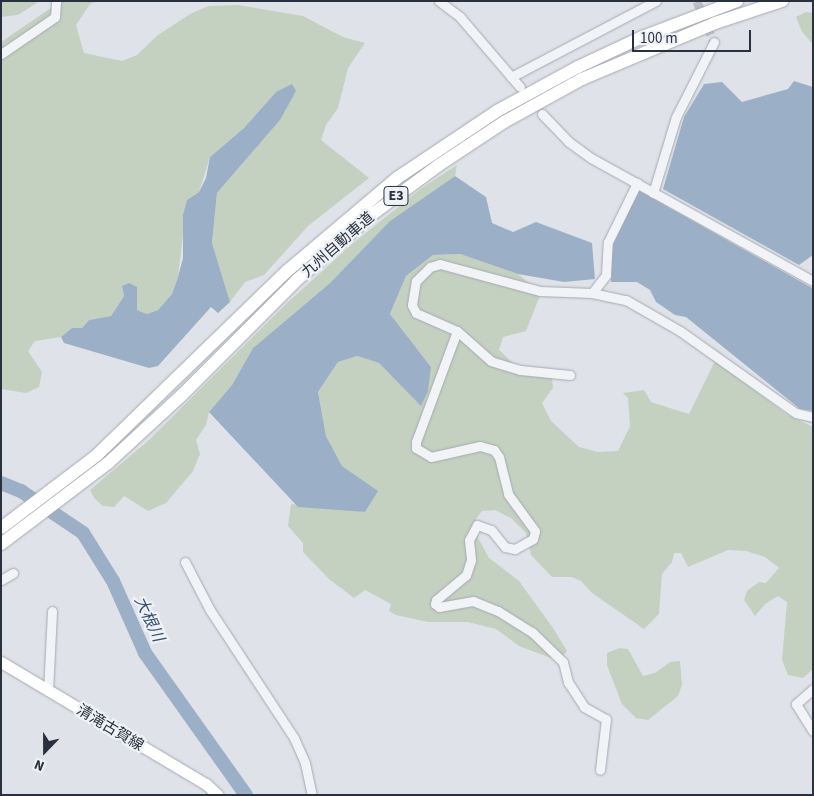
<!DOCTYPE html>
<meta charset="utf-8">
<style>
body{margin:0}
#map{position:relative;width:814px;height:796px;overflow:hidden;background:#dfe2e8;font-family:"Source Sans 3","Noto Sans JP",sans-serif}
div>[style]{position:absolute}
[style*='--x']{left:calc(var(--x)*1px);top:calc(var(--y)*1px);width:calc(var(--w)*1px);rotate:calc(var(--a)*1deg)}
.green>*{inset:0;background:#c4d1c0}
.water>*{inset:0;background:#9bb0c6}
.river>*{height:14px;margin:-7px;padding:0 7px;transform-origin:7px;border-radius:7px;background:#9bb0c6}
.minor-tunnel>*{height:9px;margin-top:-4.5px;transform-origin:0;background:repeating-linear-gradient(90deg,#bbbec6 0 9px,transparent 0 13.5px)}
.roads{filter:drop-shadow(0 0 1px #a5a9b2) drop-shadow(0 0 1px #a5a9b2)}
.minor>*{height:9px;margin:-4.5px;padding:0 4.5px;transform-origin:4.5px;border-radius:4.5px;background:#f1f3f6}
.major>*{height:11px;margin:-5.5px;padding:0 5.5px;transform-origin:5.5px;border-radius:5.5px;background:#fff}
.highway>*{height:12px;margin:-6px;padding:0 6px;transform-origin:6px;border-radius:6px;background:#fff}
span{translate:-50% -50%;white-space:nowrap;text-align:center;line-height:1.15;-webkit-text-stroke:4.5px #eef1f5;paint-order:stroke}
.shield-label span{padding:1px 4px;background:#eef1f5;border:1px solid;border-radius:4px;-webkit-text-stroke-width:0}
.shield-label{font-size:14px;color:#29303e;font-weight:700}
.street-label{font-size:15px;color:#29303e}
.water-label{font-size:16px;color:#354f70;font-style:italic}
.frame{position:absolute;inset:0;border:2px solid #29303e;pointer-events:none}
.north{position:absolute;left:20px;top:726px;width:50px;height:50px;-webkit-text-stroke:4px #eef1f5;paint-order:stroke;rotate:202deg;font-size:14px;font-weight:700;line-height:20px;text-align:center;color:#29303e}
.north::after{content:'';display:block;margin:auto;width:18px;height:22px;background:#29303e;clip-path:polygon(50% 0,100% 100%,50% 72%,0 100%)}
.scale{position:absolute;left:632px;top:30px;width:119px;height:22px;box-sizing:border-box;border:2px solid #29303e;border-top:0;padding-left:6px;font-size:15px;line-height:18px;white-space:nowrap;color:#29303e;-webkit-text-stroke:4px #eef1f5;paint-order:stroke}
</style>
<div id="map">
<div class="green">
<i style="clip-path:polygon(1px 1px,40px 1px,18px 15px,1px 17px)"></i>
<i style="clip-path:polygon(61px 1px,98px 1px,90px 4px,76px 25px,84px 53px,122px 61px,137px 55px,158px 35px,190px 14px,209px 6px,238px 5px,303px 16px,343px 37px,365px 43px,348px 68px,338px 108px,326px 125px,321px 140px,369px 178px,308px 226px,264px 275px,245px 282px,230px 302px,212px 243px,217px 193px,280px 120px,276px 92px,244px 128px,210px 157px,199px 192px,187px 200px,178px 277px,172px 294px,158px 310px,147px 314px,137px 310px,122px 287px,124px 296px,111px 316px,89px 320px,82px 328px,72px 328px,61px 337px,35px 341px,28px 351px,42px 372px,39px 387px,26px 393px,1px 389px,1px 42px)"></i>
<i style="clip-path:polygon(806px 12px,813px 13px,813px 44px,802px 32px,796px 17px)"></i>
<i style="clip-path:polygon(457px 165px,455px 176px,390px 221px,330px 283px,253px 348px,232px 385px,209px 412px,206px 425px,196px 440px,200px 454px,193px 471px,166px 503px,148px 511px,124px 496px,114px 507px,103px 506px,94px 498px,90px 490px,149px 440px,286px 304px,352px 244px,422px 188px)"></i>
<i style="clip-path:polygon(460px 254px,518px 274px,541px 293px,526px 331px,503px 337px,499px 350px,515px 365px,552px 377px,553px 388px,542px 403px,551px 421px,579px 447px,598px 452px,618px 451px,630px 426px,628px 398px,623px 393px,644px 390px,651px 402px,689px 414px,715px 361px,786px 414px,813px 427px,813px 669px,803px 678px,788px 675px,782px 660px,787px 602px,778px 596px,765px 604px,755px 616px,744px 600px,747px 591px,759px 582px,766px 583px,779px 568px,765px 557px,746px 551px,728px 550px,688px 567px,681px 553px,674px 553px,672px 562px,662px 574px,659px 614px,644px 629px,592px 593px,581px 581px,572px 577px,552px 577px,531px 555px,526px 533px,511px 518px,495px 510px,482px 511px,476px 519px,478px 538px,489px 558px,519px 581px,553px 628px,567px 651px,559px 661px,519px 646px,496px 629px,468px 622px,428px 622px,396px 615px,389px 611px,391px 604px,365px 590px,354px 598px,329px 579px,303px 552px,303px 543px,288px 526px,291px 504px,365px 512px,377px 491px,342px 466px,326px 436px,318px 392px,338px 362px,357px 356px,379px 363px,421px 405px,431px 367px,390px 314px,406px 276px,433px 255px)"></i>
<i style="clip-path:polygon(619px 648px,628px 649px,643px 676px,655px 673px,670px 662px,680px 661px,682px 685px,678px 696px,648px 720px,636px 718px,622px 704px,607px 665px,607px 653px)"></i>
</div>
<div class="water">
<i style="clip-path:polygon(794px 81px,813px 87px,813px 255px,799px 265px,663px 189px,684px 117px,704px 84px,722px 82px,742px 102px,788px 89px)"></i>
<i style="clip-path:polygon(292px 84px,296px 91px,280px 120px,217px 193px,212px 243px,230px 302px,218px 313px,211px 307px,158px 366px,149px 368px,64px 343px,61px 337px,72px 328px,82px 328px,89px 320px,111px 316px,124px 296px,122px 286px,129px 283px,137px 287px,137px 310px,147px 314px,158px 310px,172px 294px,178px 277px,183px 258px,183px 215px,187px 200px,199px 192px,206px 178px,210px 157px,244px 128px,276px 92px)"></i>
<i style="clip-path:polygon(455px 176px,486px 197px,492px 223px,513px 232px,536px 222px,592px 243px,595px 279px,564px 282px,518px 274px,460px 254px,433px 255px,406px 276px,390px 314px,431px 367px,428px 391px,421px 406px,379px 363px,357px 356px,338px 362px,318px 392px,326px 436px,342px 466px,378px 491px,365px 512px,298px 507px,209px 412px,232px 385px,253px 348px,330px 283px,390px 221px)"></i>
<i style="clip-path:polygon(638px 190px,812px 288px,812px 411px,800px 409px,686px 317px,675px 315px,656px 302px,650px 290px,637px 282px,611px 282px,611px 242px)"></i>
</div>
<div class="river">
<i style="--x:1;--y:483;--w:22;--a:22"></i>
<i style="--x:21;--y:491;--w:75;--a:34.1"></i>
<i style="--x:83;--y:533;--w:57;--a:58"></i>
<i style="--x:113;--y:581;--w:79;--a:66"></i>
<i style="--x:145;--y:653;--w:174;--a:54.6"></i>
</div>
<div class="minor-tunnel">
<i style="--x:697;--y:1;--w:44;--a:67.5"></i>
</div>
<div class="roads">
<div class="minor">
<i style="--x:439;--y:1;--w:26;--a:37"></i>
<i style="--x:460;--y:17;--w:92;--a:49.4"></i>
<i style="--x:1;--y:54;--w:65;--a:-34.4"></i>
<i style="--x:55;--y:17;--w:16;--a:-86"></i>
<i style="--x:511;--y:77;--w:164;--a:-27.7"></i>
<i style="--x:542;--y:114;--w:39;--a:46"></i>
<i style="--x:569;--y:142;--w:27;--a:36"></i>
<i style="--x:591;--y:158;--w:254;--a:29"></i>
<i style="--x:653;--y:193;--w:79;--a:-73.2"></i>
<i style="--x:676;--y:117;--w:84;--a:-63.1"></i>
<i style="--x:592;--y:293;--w:23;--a:-52"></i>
<i style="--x:606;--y:275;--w:33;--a:-87"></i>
<i style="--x:608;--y:242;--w:66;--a:-63.8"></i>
<i style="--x:457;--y:331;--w:118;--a:110.3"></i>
<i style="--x:416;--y:442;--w:6;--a:90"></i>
<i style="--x:416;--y:448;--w:17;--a:31"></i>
<i style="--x:431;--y:457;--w:50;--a:-12.7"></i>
<i style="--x:480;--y:446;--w:15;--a:16"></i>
<i style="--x:494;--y:450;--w:9;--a:54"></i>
<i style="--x:499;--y:457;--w:38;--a:76"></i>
<i style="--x:508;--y:494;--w:46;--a:53.9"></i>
<i style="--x:535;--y:531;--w:8;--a:104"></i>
<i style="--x:533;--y:539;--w:21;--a:151"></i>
<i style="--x:515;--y:549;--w:10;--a:-169"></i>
<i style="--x:505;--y:547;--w:22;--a:-129"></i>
<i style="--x:491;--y:530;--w:15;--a:-160"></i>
<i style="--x:477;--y:525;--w:17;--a:118"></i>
<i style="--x:469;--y:540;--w:20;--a:84"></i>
<i style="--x:471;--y:560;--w:16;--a:108"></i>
<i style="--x:466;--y:575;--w:39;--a:140"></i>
<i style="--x:436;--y:600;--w:4;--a:104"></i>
<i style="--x:435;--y:604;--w:5;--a:37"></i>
<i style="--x:439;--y:607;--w:35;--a:-10"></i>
<i style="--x:473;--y:601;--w:27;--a:22"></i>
<i style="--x:498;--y:611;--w:40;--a:32"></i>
<i style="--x:532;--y:632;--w:43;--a:44.1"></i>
<i style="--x:563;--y:662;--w:21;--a:76"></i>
<i style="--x:568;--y:682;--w:30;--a:57"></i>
<i style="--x:584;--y:707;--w:25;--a:29"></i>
<i style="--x:606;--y:719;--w:51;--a:96.7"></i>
<i style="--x:570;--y:375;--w:50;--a:-174.3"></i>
<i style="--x:520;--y:370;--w:30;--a:-163"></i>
<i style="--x:491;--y:361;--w:45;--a:-138.6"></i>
<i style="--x:457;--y:331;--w:45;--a:-156.3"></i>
<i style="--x:416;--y:313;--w:9;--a:-117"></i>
<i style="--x:412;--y:305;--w:24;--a:-81"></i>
<i style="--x:416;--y:281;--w:20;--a:-45"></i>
<i style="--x:430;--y:267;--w:10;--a:-17"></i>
<i style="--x:440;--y:264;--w:104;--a:15.1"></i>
<i style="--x:540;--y:291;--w:52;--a:2.2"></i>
<i style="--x:592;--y:293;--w:35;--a:12"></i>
<i style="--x:626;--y:300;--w:62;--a:29.9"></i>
<i style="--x:680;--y:331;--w:142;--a:35.3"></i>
<i style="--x:796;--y:413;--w:17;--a:13"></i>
<i style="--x:185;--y:562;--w:54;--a:62.5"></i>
<i style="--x:210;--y:610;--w:153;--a:56.7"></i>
<i style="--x:294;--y:738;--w:27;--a:66"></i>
<i style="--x:305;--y:763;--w:33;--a:78"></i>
<i style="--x:1;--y:580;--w:14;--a:-30"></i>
<i style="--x:813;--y:689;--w:23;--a:139"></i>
<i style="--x:796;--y:704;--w:32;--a:58"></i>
<i style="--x:48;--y:691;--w:80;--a:-87.1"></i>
</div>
<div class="major">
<i style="--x:1;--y:662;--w:239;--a:30.8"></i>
<i style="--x:206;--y:784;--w:16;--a:43"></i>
</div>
<div class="highway">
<i style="--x:1;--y:528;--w:121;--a:-37.2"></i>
<i style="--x:97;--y:455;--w:264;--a:-44.1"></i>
<i style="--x:287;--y:271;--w:144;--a:-40.2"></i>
<i style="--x:397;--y:178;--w:120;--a:-33.8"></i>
<i style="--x:497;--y:111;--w:92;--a:-28.5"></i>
<i style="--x:578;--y:67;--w:71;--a:-25.1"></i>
<i style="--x:642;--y:37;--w:102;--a:-20.8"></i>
<i style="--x:1;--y:544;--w:134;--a:-37.1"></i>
<i style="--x:108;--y:463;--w:100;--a:-42.6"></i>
<i style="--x:182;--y:395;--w:164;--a:-45"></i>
<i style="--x:298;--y:279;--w:101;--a:-41"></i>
<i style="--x:374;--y:213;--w:81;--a:-36.4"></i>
<i style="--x:439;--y:165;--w:78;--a:-33.5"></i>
<i style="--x:504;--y:122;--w:89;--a:-28.9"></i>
<i style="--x:582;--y:79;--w:144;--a:-22.8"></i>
<i style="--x:715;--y:23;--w:71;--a:-18.2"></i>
</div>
</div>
<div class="shield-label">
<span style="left:396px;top:196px">E3</span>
</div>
<div class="street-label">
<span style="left:338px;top:245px;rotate:-41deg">九州自動車道</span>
<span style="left:110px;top:728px;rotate:31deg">清滝古賀線</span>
</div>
<div class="water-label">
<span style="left:149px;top:619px;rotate:65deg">大根川</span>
</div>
<div class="frame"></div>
<div class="north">N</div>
<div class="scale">100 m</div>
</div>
